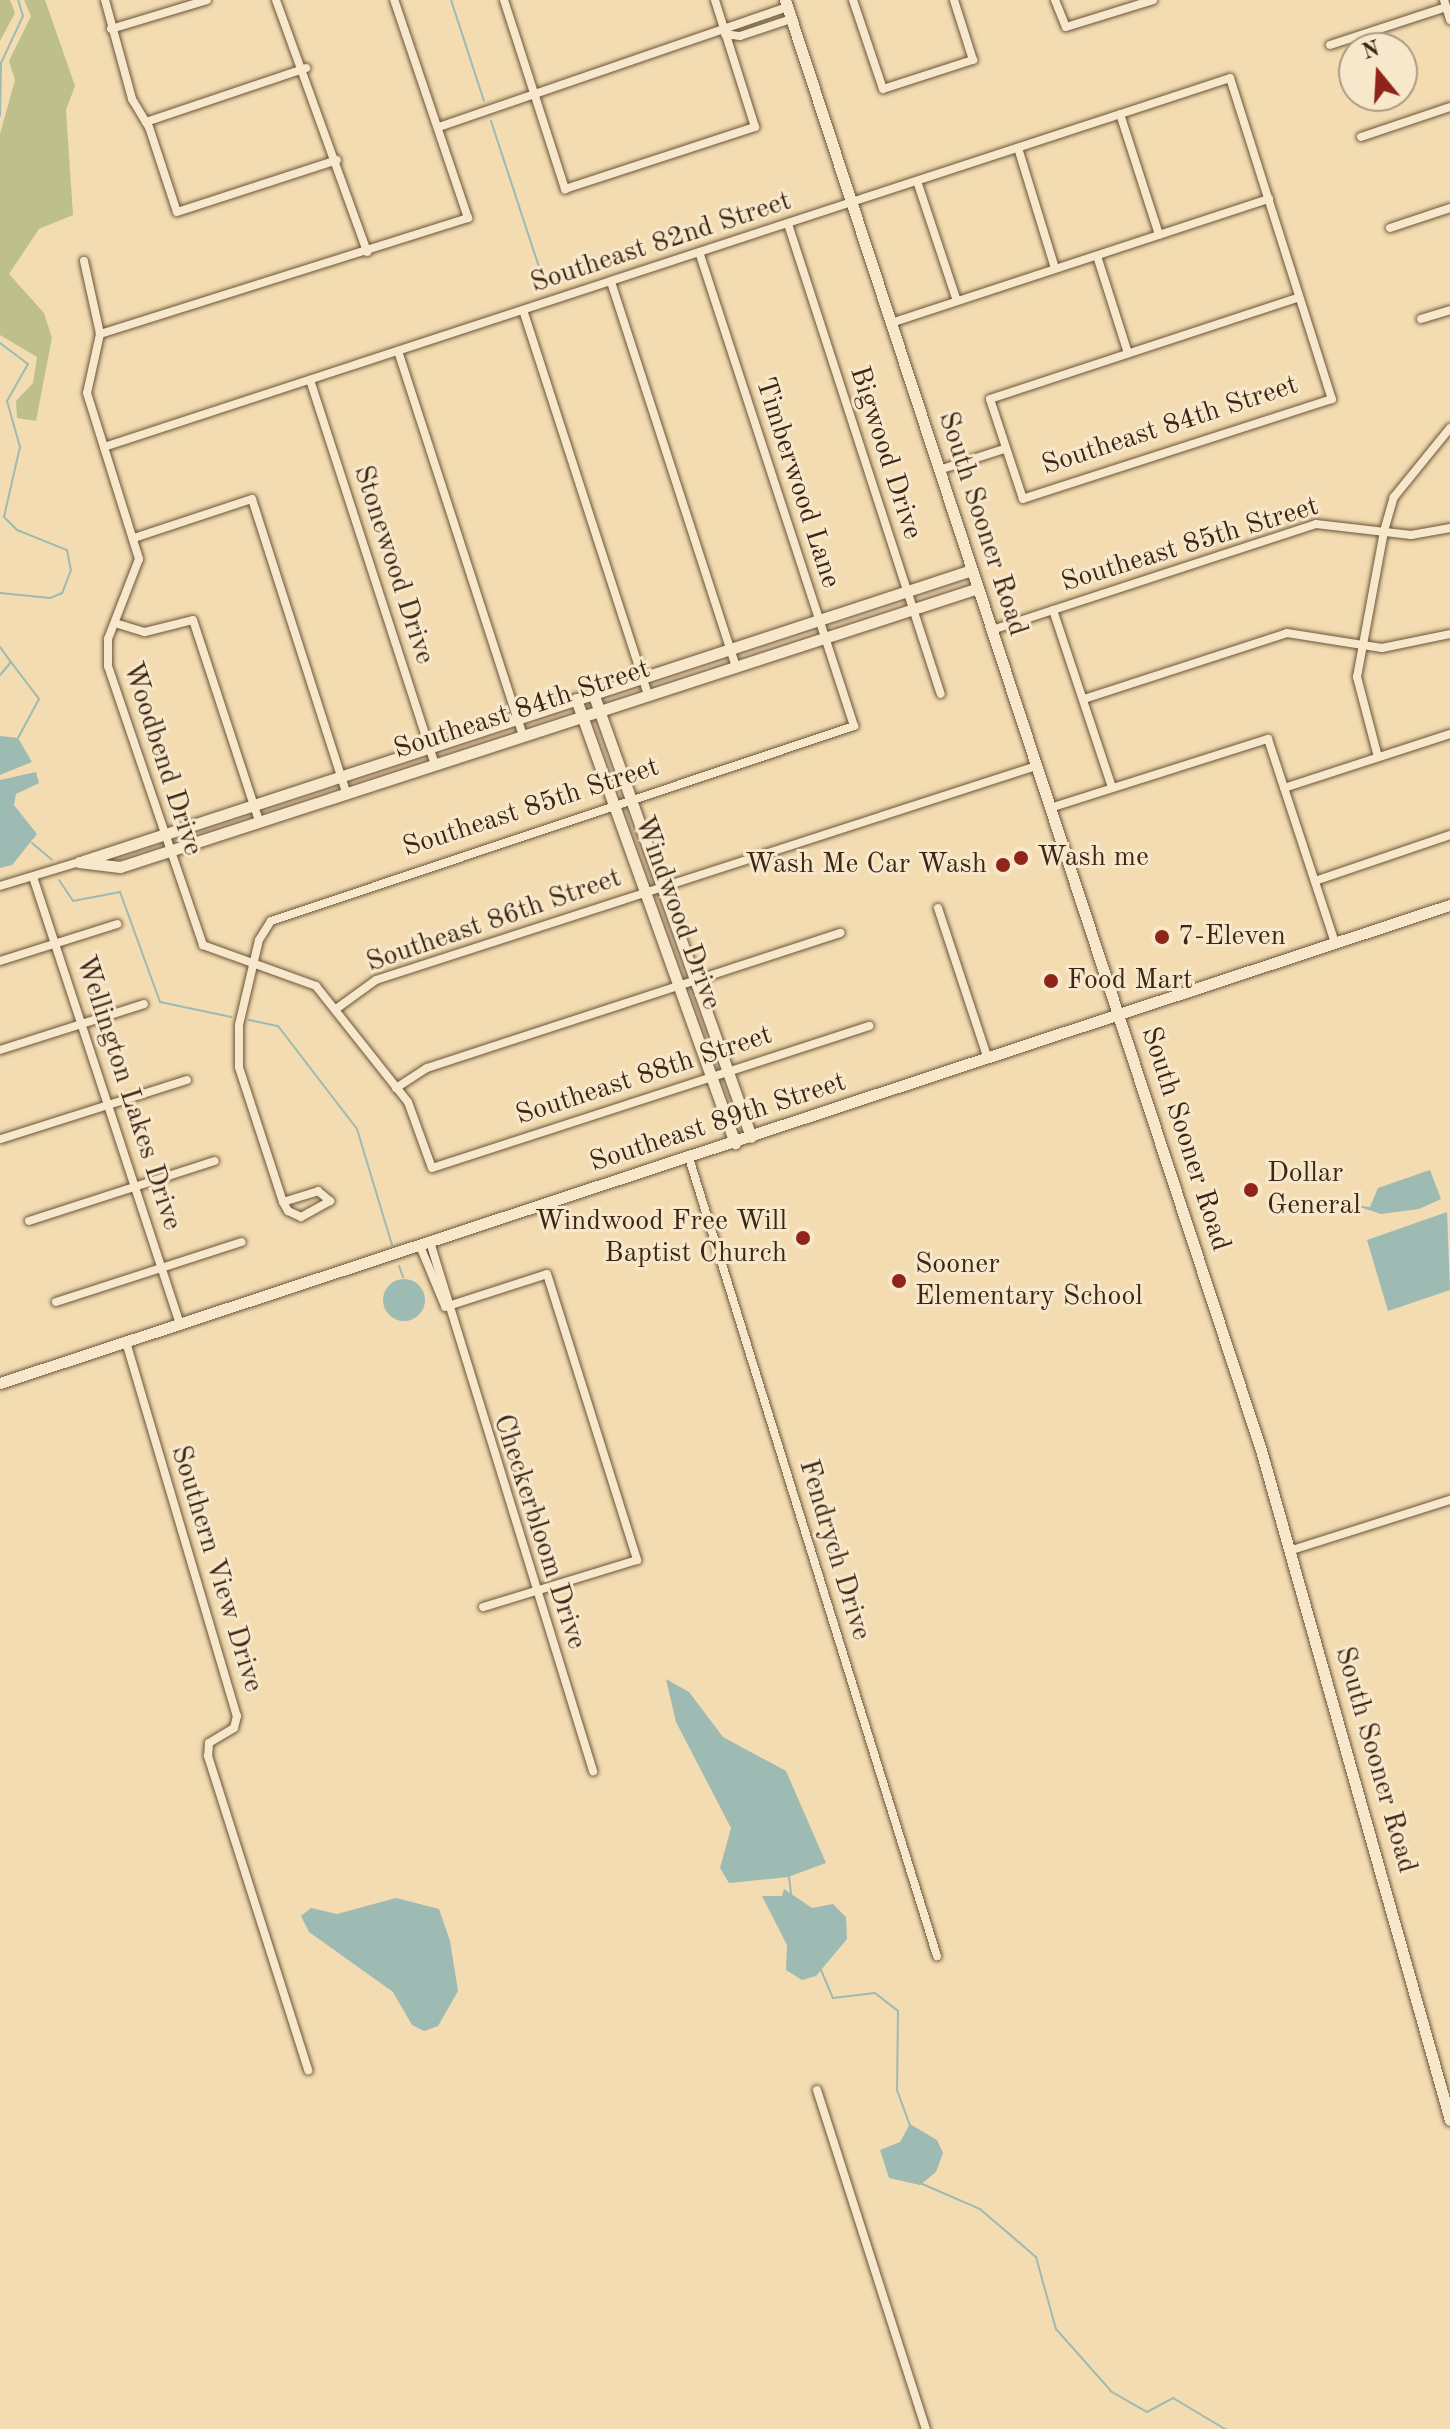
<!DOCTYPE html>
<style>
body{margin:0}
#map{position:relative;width:1450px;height:2429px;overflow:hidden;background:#f3dcb1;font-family:"Old Standard TT",serif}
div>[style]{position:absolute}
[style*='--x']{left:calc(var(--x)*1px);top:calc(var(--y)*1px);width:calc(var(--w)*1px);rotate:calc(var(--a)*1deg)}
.green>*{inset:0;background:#bdc08a}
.water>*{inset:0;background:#9dbab3}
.round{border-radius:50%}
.stream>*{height:2px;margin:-1px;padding:0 1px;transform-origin:1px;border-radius:1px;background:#9dbab3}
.roads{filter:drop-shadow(0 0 2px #6a543c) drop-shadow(0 0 2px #6a543c)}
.street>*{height:8px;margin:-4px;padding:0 4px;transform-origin:4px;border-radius:4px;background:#f7e8cc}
.secondary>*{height:11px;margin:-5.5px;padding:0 5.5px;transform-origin:5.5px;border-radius:5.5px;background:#f7e8cc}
.dots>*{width:22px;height:22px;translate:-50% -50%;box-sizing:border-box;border:4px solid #f7e8cc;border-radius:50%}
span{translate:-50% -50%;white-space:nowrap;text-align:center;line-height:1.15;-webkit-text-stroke:6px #f7e8cc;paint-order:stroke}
.street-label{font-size:28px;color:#3d2615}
.poi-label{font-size:28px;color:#3d2615}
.left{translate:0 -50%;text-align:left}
.right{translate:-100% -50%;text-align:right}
.north{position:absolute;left:1338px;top:32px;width:80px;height:80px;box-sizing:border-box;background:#f7e8cc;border:2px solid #ad9a83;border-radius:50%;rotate:342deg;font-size:22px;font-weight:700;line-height:32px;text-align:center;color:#3d2615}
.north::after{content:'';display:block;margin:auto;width:28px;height:36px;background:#8f2418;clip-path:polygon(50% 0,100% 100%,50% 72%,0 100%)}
</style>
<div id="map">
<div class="green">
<i style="clip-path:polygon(0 0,10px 0,15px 13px,0 41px)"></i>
<i style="clip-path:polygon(24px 0,45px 0,75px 86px,66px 110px,73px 215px,39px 229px,9px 274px,44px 313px,52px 338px,36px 421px,17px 418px,16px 401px,33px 383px,37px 357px,0 335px,0 134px,15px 80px,9px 61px,31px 16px)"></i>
</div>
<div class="water">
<i style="clip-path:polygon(0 736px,18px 738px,32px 762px,0 775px)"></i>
<i style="clip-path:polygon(36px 772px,39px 783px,16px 794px,14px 805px,37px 834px,12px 865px,0 868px,0 780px)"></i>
<i style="clip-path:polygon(1430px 1170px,1441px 1199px,1419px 1209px,1381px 1214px,1354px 1205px,1370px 1207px,1378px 1188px)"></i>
<i style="clip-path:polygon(1447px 1212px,1450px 1290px,1388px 1311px,1367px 1240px)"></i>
<i class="round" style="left:383px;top:1279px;width:42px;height:42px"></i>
<i style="clip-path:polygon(666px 1679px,689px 1692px,723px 1737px,786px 1771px,826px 1863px,788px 1877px,729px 1883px,720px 1868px,731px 1828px,676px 1722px)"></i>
<i style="clip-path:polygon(784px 1889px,812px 1908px,833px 1904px,846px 1917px,847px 1939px,816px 1976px,802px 1980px,786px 1970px,787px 1945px,762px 1896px,782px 1896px)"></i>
<i style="clip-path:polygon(396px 1898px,439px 1909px,450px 1941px,458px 1991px,438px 2026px,424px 2031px,412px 2025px,393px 1992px,309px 1932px,301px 1916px,311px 1908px,337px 1914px)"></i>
<i style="clip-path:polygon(910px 2124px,937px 2140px,943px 2153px,936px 2172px,920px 2185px,889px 2178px,880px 2150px,900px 2142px)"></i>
</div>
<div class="stream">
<i style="--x:451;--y:0;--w:106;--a:71.9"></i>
<i style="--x:0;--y:116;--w:53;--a:-88.9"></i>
<i style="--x:1;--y:63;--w:52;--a:-64.9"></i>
<i style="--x:23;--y:16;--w:17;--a:-107"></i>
<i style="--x:491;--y:121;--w:173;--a:71.8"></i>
<i style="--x:0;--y:343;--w:35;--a:37"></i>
<i style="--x:28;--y:364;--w:43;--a:119.6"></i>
<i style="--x:7;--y:401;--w:48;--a:74.2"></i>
<i style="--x:20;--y:447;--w:72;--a:102.9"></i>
<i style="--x:4;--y:517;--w:18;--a:45"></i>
<i style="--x:17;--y:530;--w:54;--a:21.8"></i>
<i style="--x:67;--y:550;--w:20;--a:79"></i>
<i style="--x:71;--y:570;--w:25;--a:111"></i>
<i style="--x:62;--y:593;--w:13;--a:157"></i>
<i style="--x:50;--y:598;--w:50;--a:-174.3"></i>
<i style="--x:0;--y:647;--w:19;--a:54"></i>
<i style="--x:11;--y:662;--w:17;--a:130"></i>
<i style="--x:11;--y:662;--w:46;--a:52.9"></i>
<i style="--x:39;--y:699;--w:44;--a:118.3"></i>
<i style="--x:32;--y:843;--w:26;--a:40"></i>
<i style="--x:59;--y:880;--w:25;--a:56"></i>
<i style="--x:73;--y:901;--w:48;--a:-10.8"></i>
<i style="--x:120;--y:892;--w:117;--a:70"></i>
<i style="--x:160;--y:1002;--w:73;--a:11.9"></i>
<i style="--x:249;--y:1020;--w:30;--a:12"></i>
<i style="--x:278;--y:1026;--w:130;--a:52.5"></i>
<i style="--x:357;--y:1129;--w:121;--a:73.2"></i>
<i style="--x:399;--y:1266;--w:12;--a:70"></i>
<i style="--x:789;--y:1877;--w:17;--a:83"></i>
<i style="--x:821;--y:1970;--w:30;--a:67"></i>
<i style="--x:833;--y:1998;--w:42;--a:-6.8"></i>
<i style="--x:875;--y:1993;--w:29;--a:38"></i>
<i style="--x:898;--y:2011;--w:79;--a:90.7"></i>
<i style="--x:897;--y:2090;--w:38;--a:70"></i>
<i style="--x:920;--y:2183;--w:65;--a:23.4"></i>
<i style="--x:980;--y:2209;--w:74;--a:40.6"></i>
<i style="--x:1036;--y:2257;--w:75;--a:74.5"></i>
<i style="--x:1056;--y:2329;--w:84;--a:48.4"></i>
<i style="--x:1112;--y:2392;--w:40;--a:29.7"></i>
<i style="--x:1147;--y:2412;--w:30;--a:-28"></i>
<i style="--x:1173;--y:2398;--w:61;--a:30.8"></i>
</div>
<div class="roads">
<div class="street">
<i style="--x:105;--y:0;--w:103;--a:74.7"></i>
<i style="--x:132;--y:99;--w:33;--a:59"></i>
<i style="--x:149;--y:127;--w:89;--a:71.8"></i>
<i style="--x:177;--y:212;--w:168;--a:-18"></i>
<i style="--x:276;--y:0;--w:268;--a:70.1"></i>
<i style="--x:504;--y:0;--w:199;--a:72.1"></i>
<i style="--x:565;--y:189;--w:200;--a:-18.1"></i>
<i style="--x:755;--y:127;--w:133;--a:-107.5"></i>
<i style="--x:853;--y:0;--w:94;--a:71.4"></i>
<i style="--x:883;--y:89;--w:95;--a:-17.9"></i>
<i style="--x:973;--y:60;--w:63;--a:-107.6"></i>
<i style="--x:1055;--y:0;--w:29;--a:68"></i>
<i style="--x:1066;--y:27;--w:91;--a:-17.2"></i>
<i style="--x:1444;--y:0;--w:21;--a:73"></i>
<i style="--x:111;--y:29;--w:100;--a:-16.8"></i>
<i style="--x:725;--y:34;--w:15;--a:8"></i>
<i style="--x:740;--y:36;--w:54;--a:-18.4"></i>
<i style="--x:1330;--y:45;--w:122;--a:-18.1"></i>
<i style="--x:1120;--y:114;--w:127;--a:72.1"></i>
<i style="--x:146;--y:122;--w:169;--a:-18.6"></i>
<i style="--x:439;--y:127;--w:368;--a:-19"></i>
<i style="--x:1361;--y:137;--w:94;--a:-18.6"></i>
<i style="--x:1018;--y:148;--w:126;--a:72.9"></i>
<i style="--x:917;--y:181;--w:126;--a:71.6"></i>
<i style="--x:788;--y:224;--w:494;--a:72"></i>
<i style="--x:1390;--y:228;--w:63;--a:-18.4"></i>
<i style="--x:1097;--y:256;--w:102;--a:72.3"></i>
<i style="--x:84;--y:261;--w:75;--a:77.6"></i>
<i style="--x:100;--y:334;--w:60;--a:102.4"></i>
<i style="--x:87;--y:393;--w:174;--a:72.6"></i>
<i style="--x:139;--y:559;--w:86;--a:111.2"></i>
<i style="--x:108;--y:639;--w:27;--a:90"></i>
<i style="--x:108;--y:666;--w:295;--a:71.2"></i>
<i style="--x:203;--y:945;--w:120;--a:19.9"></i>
<i style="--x:316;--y:986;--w:148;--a:51.6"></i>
<i style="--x:408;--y:1102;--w:70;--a:70"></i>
<i style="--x:432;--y:1168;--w:460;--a:-18"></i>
<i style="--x:611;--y:282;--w:404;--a:72"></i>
<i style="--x:523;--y:310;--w:404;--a:72"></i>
<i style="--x:1421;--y:319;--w:30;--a:-17"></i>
<i style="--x:891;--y:323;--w:398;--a:-18.2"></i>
<i style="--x:100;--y:334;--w:386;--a:-17.5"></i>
<i style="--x:468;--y:218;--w:230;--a:-108.7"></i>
<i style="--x:398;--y:351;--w:404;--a:72"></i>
<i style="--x:310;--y:380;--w:404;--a:72"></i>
<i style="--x:104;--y:447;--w:1185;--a:-18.14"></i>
<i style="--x:1230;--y:78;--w:337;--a:72.4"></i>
<i style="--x:1332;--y:399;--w:325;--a:162.1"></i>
<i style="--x:1023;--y:499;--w:105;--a:-108.3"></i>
<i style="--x:990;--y:399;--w:324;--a:-18.2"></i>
<i style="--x:939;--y:470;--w:68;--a:-17.9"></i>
<i style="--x:134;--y:538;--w:124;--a:-18.3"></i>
<i style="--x:252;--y:499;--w:308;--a:72.2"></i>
<i style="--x:1053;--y:610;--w:187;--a:71.6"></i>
<i style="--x:115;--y:623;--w:31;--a:17"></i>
<i style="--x:145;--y:632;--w:49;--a:-14"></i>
<i style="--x:193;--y:620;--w:212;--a:71.8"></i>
<i style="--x:992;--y:630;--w:341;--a:-18.1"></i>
<i style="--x:1316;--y:524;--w:96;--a:6.6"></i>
<i style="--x:1411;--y:535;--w:40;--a:-10"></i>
<i style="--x:1084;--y:699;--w:213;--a:-18"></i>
<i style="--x:1287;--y:633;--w:96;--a:9"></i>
<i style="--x:1382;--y:648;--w:69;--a:-11.6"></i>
<i style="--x:1378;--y:757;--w:83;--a:-104.7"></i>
<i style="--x:1357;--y:677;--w:148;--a:-79.5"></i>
<i style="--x:1384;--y:531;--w:35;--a:-74"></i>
<i style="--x:1394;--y:497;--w:89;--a:-50.9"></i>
<i style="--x:1284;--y:788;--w:175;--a:-18"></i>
<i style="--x:1050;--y:808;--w:229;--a:-17.6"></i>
<i style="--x:1268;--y:739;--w:215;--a:71.8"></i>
<i style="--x:33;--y:877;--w:471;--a:71.8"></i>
<i style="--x:1315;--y:881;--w:143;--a:-18.8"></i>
<i style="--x:0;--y:886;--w:83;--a:-16.9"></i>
<i style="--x:938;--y:908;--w:159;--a:71.7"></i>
<i style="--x:0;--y:961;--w:123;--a:-17.5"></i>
<i style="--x:336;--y:1009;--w:49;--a:-35.9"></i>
<i style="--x:376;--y:980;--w:694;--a:-17.96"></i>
<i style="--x:0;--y:1050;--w:151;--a:-17.7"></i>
<i style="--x:396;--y:1088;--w:37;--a:-33"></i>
<i style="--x:427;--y:1068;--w:435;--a:-18.1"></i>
<i style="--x:1;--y:1139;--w:195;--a:-17.6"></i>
<i style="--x:689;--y:1158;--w:836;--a:72.74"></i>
<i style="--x:283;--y:1202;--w:37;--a:-17"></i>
<i style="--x:318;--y:1191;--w:16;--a:40"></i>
<i style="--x:330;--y:1201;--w:33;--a:151"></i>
<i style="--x:301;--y:1217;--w:14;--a:-155"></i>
<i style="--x:288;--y:1211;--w:10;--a:-119"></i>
<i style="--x:283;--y:1202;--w:142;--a:-108.1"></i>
<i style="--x:239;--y:1067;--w:42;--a:-90"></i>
<i style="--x:239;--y:1025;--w:87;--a:-76.8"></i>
<i style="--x:259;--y:940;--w:22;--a:-58"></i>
<i style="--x:271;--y:921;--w:615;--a:-18.49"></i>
<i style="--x:854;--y:726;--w:498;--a:-108.1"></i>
<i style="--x:29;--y:1221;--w:195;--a:-17.9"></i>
<i style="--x:430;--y:1242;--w:554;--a:72.87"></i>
<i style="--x:420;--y:1246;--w:65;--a:67.4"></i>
<i style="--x:56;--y:1302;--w:195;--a:-17.9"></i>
<i style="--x:445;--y:1307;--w:107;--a:-17.9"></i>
<i style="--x:547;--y:1274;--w:300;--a:72.5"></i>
<i style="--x:637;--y:1560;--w:161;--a:163"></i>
<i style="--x:126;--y:1342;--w:390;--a:73.5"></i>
<i style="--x:237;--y:1716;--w:12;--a:104"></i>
<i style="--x:234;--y:1728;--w:29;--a:149"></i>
<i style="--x:209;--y:1743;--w:13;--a:94"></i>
<i style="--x:208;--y:1756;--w:330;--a:72.3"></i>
<i style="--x:1292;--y:1550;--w:166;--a:-17.6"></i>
<i style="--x:817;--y:2090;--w:356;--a:72.2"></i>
</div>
<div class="secondary">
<i style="--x:785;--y:0;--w:1526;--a:71.83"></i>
<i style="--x:1261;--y:1450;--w:696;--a:74.25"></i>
<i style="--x:593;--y:693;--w:471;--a:70.4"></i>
<i style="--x:576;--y:699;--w:472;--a:70.3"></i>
<i style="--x:83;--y:861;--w:935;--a:-18.13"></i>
<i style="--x:79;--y:862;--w:41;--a:7"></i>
<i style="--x:120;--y:867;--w:902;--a:-18.01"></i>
<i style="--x:0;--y:1383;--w:1527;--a:-18.25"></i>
</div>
</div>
<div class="dots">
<i style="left:1021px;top:858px;background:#8f2418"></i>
<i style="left:1003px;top:865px;background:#8f2418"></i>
<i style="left:1162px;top:937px;background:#8f2418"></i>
<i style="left:1051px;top:981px;background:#8f2418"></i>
<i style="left:1251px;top:1190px;background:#8f2418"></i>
<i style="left:803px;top:1238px;background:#8f2418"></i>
<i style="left:899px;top:1281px;background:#8f2418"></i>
</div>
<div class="street-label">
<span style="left:661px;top:243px;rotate:-18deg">Southeast 82nd Street</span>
<span style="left:1170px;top:426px;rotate:-18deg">Southeast 84th Street</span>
<span style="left:885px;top:453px;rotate:72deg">Bigwood Drive</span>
<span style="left:797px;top:483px;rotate:72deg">Timberwood Lane</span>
<span style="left:982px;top:524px;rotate:72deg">South Sooner Road</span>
<span style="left:1190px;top:545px;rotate:-17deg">Southeast 85th Street</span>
<span style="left:393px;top:565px;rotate:72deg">Stonewood Drive</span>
<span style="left:522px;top:710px;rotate:-18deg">Southeast 84th Street</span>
<span style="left:162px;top:759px;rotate:72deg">Woodbend Drive</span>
<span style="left:531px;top:808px;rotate:-18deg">Southeast 85th Street</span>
<span style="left:677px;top:913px;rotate:70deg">Windwood Drive</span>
<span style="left:494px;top:921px;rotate:-19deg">Southeast 86th Street</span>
<span style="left:644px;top:1076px;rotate:-18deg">Southeast 88th Street</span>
<span style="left:128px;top:1093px;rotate:72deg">Wellington Lakes Drive</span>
<span style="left:718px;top:1123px;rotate:-18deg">Southeast 89th Street</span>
<span style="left:1185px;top:1139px;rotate:72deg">South Sooner Road</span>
<span style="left:539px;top:1532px;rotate:72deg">Checkerbloom Drive</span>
<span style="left:834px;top:1550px;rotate:73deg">Fendrych Drive</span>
<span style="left:216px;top:1569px;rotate:73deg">Southern View Drive</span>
<span style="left:1375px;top:1760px;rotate:74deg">South Sooner Road</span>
</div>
<div class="poi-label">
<span class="left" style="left:1037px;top:858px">Wash me</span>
<span class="right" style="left:987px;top:865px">Wash Me Car Wash</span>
<span class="left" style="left:1178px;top:937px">7-Eleven</span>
<span class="left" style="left:1067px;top:981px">Food Mart</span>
<span class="left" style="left:1267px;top:1190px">Dollar<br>General</span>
<span class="right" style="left:787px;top:1238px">Windwood Free Will<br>Baptist Church</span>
<span class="left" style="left:915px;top:1281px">Sooner<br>Elementary School</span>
</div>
<div class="north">N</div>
</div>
